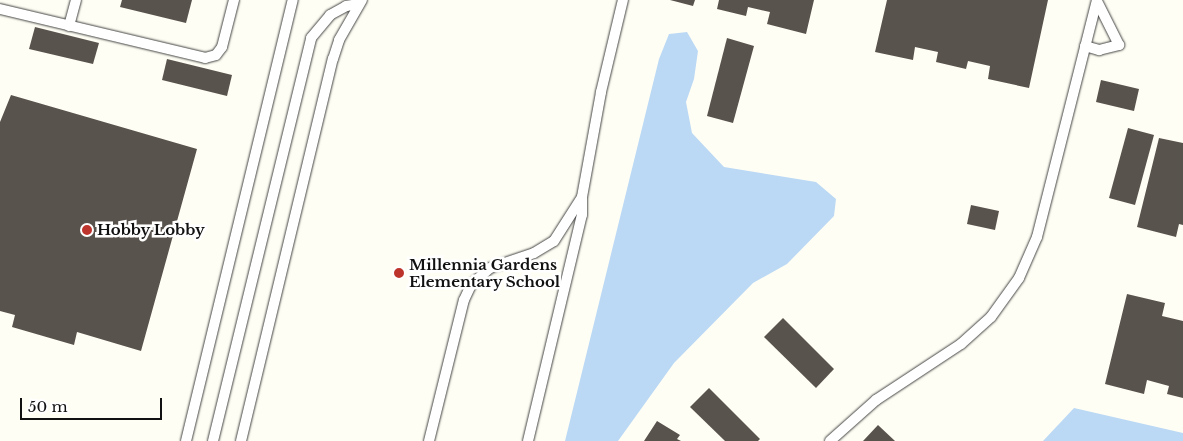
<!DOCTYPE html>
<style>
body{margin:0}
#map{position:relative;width:1183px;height:441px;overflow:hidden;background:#fffef4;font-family:"Libre Baskerville",serif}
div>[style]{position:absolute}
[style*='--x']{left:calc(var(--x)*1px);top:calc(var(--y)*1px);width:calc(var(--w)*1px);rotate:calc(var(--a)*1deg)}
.water>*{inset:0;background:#bbd9f5}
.building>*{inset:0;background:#59534d}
.roads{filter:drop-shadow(0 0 1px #444) drop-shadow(0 0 1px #444)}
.service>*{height:10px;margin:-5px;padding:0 5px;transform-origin:5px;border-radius:5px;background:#fff}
.dots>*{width:14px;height:14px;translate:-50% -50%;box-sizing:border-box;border:2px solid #fff;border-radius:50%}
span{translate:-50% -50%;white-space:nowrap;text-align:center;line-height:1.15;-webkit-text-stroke:5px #fff;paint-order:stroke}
.poi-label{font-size:15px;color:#111;font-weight:700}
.left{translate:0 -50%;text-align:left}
.scale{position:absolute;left:20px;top:398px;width:142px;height:22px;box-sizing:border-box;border:2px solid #111;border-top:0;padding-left:6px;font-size:15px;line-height:18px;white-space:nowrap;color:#111;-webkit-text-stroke:4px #fff;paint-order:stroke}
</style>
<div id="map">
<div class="water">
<i style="clip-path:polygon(687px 32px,698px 51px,694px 79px,686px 102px,692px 133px,724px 167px,816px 182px,836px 199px,834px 216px,787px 264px,753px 283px,674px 363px,618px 441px,565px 441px,659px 59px,669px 34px)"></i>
<i style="clip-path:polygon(1074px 408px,1183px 433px,1183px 441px,1043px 441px)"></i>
</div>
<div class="building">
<i style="clip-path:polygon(122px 0,192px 0,186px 23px,120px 7px)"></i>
<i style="clip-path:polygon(670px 0,695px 0,693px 6px)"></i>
<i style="clip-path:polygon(719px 0,814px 0,806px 34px,767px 24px,770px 12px,748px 7px,746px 16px,717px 9px)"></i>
<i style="clip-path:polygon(887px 0,1048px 0,1029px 88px,988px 79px,990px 66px,968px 61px,966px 69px,936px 62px,938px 52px,915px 47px,913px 60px,875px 52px)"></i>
<i style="clip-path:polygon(35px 27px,99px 43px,93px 64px,29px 49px)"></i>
<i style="clip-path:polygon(727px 38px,754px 46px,733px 123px,707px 116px)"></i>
<i style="clip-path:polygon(167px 59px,232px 75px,227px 96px,162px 80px)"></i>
<i style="clip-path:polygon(1101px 80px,1139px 89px,1134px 111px,1096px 102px)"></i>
<i style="clip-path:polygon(11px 95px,197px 149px,141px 351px,77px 332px,74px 345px,12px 327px,15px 315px,0 311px,0 122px)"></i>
<i style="clip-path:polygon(1128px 128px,1154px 135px,1135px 205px,1109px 198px)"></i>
<i style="clip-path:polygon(1159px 138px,1183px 143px,1183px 225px,1179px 224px,1176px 237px,1137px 227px)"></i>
<i style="clip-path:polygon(971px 205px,999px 211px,995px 230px,967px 224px)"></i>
<i style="clip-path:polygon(1127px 294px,1165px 303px,1162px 316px,1183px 321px,1183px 398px,1167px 394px,1169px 386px,1147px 380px,1144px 394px,1105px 384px)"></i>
<i style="clip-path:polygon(783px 318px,834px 369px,816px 388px,764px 337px)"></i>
<i style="clip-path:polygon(709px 388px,760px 439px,758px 441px,725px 441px,690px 407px)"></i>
<i style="clip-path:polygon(657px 421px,680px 435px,677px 439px,681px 441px,644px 441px)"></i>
<i style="clip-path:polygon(878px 425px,895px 441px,863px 441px)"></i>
</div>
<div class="roads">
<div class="service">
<i style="--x:0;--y:9;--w:211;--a:13.4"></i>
<i style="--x:205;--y:58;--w:11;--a:-15"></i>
<i style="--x:216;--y:55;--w:10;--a:-53"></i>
<i style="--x:222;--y:47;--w:49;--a:-75.7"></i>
<i style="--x:69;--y:26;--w:27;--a:-75"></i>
<i style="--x:1085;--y:46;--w:15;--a:16"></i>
<i style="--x:1099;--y:50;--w:21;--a:-14"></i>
<i style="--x:1119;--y:45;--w:49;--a:-116.6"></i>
<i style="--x:186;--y:441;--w:454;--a:-76.4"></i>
<i style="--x:213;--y:441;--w:415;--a:-76.3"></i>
<i style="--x:311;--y:38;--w:30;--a:-50"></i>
<i style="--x:330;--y:15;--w:18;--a:-29"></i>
<i style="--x:346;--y:6;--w:13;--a:-9"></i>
<i style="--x:241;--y:441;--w:393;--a:-76.5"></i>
<i style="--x:333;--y:59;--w:20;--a:-72"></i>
<i style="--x:339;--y:40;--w:46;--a:-60.1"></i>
<i style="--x:429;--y:441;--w:145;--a:-76.1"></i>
<i style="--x:464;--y:300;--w:17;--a:-65"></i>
<i style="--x:471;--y:285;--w:25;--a:-42"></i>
<i style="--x:490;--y:268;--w:46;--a:-18.8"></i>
<i style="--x:534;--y:253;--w:23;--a:-31"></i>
<i style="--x:554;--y:241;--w:52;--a:-57.5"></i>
<i style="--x:528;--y:441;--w:232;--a:-76.6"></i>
<i style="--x:582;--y:215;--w:18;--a:-90"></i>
<i style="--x:582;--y:197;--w:107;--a:-79.7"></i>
<i style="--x:601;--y:92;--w:95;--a:-76.6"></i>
<i style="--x:830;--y:441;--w:62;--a:-41.7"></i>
<i style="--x:876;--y:400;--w:102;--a:-33.4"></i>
<i style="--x:961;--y:344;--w:40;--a:-42"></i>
<i style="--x:991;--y:317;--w:48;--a:-54.3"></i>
<i style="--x:1019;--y:278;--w:45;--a:-66.3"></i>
<i style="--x:1037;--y:237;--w:244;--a:-75.8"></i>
</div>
</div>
<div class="dots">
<i style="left:87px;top:230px;background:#bd342c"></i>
<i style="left:399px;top:273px;background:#bd342c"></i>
</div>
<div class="poi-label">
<span class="left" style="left:97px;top:230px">Hobby Lobby</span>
<span class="left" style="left:409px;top:273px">Millennia Gardens<br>Elementary School</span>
</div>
<div class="scale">50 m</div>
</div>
